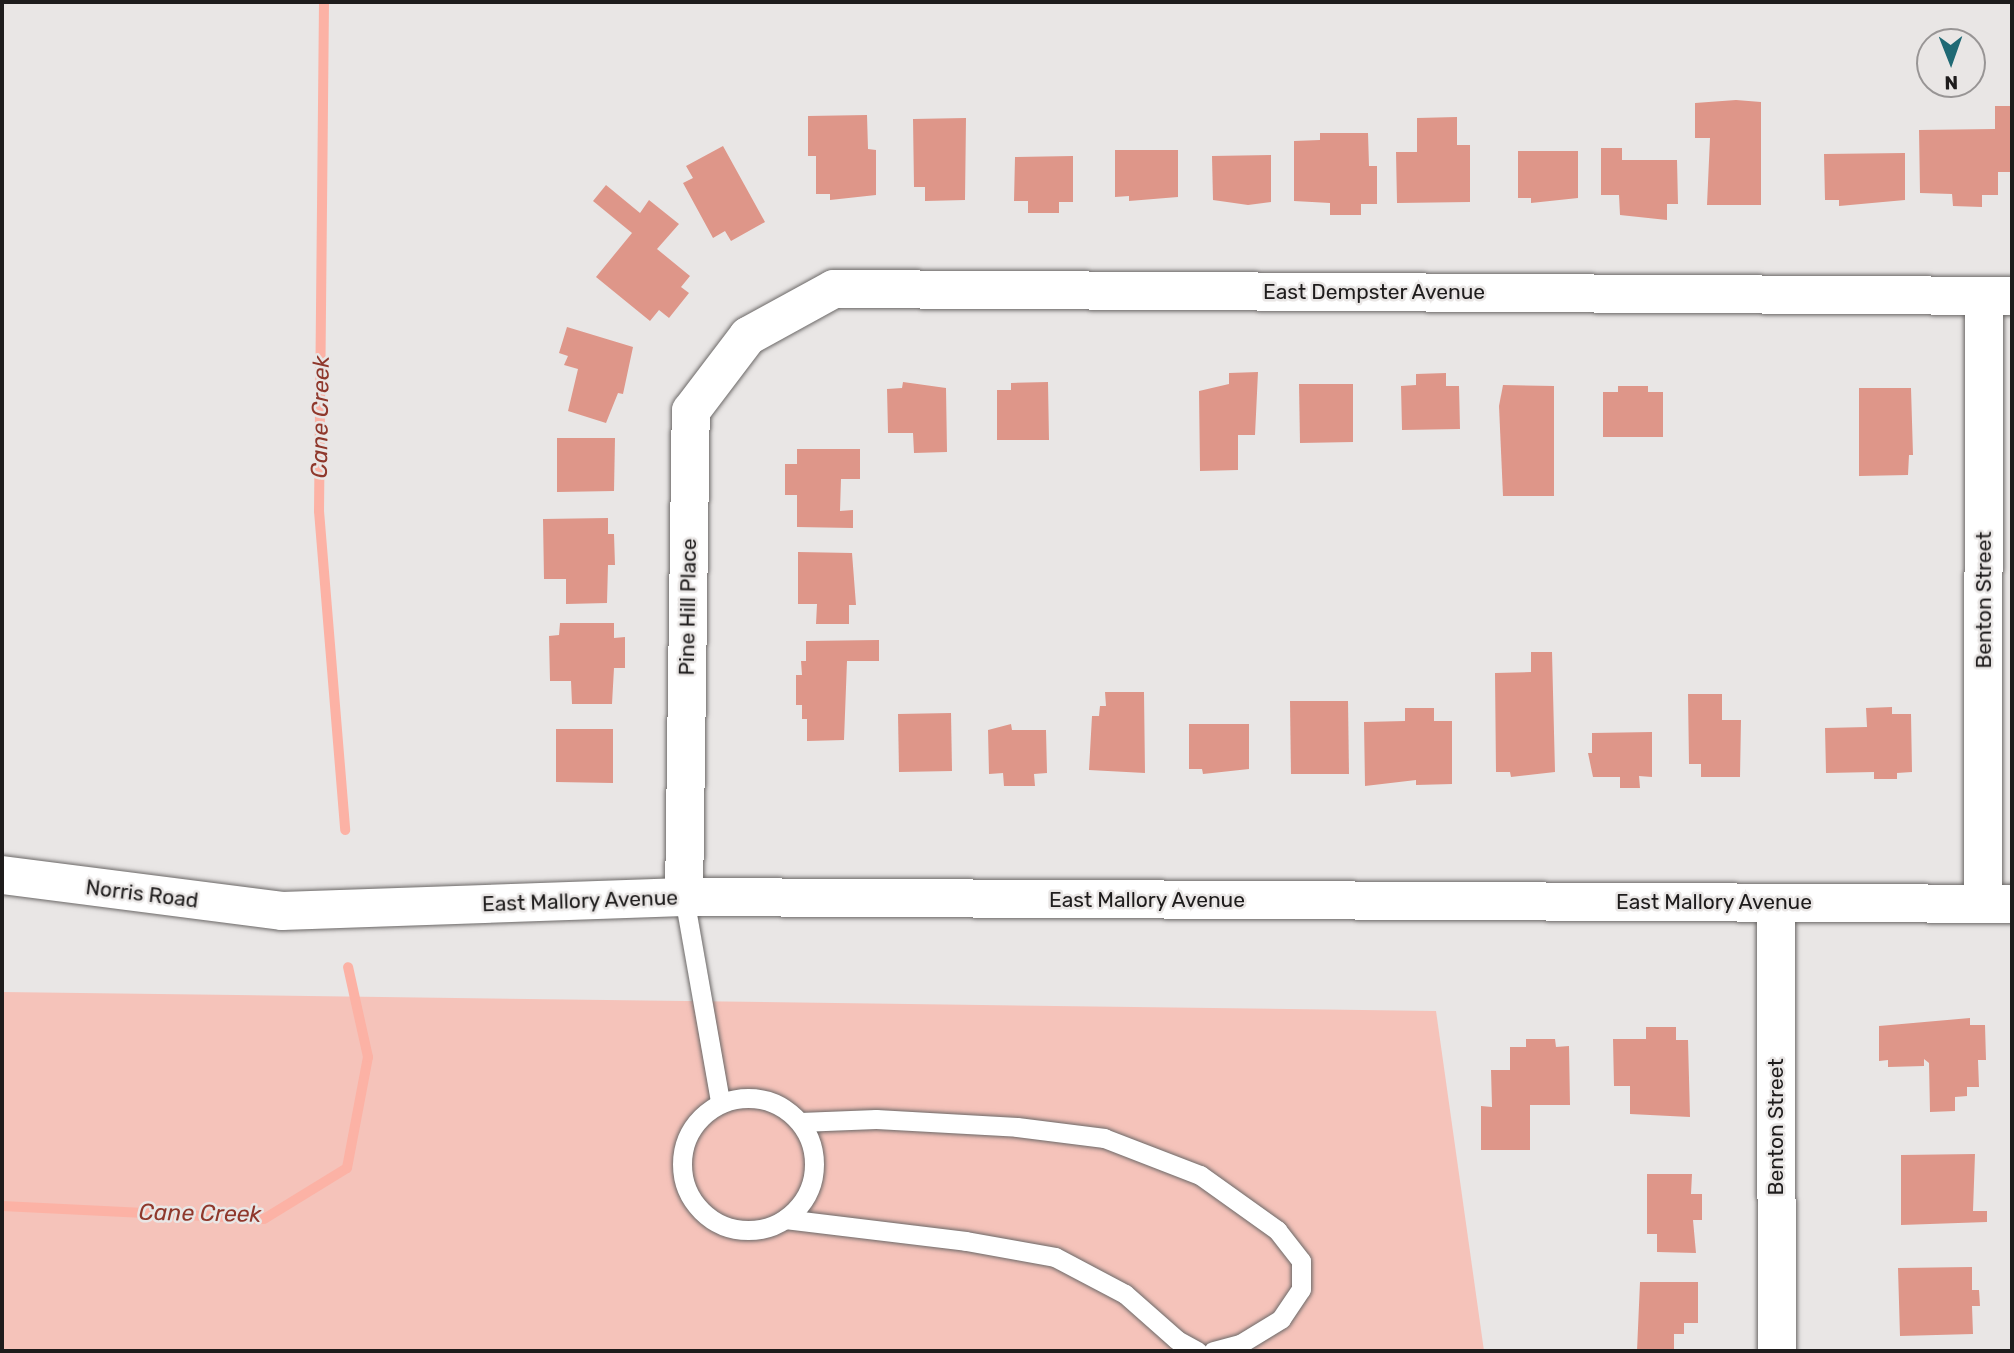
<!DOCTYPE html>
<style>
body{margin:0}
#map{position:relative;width:2014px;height:1353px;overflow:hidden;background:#e9e6e5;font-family:Rubik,sans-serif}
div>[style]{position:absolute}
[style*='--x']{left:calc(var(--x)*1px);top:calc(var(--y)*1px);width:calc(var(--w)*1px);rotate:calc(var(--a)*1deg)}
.green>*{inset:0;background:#f5c3ba}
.stream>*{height:10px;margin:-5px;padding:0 5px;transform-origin:5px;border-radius:5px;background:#fcb2a5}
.building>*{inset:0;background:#de9689}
.roads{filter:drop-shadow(0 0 2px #6b6867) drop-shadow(0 0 2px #6b6867)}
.service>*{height:19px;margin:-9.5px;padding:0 9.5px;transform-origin:9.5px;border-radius:9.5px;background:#fff}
.service>.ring{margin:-9.5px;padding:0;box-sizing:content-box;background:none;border:19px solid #fff;border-radius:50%}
.minor>*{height:38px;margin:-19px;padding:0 19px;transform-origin:19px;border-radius:19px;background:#fff}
.secondary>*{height:38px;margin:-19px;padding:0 19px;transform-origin:19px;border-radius:19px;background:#fff}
span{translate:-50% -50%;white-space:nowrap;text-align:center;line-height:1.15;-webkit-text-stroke:5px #e9e6e5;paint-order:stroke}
.street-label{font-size:21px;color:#1e1c1c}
.water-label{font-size:23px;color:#8f382c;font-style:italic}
.frame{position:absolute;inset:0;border:4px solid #1e1c1c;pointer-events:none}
.north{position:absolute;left:1916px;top:28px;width:70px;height:70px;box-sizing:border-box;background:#e9e6e5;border:2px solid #989595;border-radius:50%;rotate:179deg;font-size:19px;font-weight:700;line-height:28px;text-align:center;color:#1e1c1c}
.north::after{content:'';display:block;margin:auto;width:24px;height:32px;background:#1f6974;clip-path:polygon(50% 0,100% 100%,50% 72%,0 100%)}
</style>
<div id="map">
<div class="green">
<i style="clip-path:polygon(2px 992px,1436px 1011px,1484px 1351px,2px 1351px)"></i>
</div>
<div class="stream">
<i style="--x:324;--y:2;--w:509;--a:90.56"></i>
<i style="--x:319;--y:511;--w:320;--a:85.3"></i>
<i style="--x:2;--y:1206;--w:262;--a:2.8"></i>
<i style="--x:264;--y:1219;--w:97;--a:-31.6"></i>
<i style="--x:347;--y:1168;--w:113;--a:-79.3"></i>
<i style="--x:368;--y:1057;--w:92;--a:-102.5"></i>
</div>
<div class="building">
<i style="clip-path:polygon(1736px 100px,1761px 102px,1761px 205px,1707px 205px,1710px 138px,1695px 138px,1695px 103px)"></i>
<i style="clip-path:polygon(1995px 106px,2012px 106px,2012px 172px,1998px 172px,1998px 195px,1982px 195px,1982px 207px,1953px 206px,1952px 194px,1920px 193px,1919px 130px,1995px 129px)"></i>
<i style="clip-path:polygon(867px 115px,868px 149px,876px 150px,876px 195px,830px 200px,830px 194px,816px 194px,816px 156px,808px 156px,808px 116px)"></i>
<i style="clip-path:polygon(1457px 117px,1457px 145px,1470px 145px,1470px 202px,1397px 203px,1396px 152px,1417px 152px,1417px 118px)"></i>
<i style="clip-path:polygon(966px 118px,965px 200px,925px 201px,925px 187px,914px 187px,913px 119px)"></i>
<i style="clip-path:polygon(1320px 133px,1368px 133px,1369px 166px,1377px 166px,1377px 204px,1361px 204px,1361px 215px,1330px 215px,1330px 203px,1294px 201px,1294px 141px,1320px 140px)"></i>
<i style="clip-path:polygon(723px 146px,765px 222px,731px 241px,725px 231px,713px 238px,683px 183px,693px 178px,686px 166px)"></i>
<i style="clip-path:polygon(1601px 148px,1622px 148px,1622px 160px,1677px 160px,1678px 204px,1667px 204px,1667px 220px,1620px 215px,1619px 195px,1601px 195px)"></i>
<i style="clip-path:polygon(1115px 150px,1178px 150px,1178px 197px,1129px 201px,1129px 196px,1115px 197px)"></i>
<i style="clip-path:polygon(1518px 151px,1578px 151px,1578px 198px,1531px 203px,1531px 198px,1518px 198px)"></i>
<i style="clip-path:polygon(1905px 153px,1905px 200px,1839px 206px,1839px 200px,1825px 200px,1824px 154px)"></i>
<i style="clip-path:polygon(1271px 155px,1271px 202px,1248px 205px,1213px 200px,1212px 156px)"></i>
<i style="clip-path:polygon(1073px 156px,1073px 202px,1059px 202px,1059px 213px,1028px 213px,1028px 201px,1014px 201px,1015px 157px)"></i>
<i style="clip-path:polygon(606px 185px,640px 213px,649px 200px,679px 224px,657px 249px,690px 276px,681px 287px,689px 293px,669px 318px,659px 310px,650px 321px,596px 277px,632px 233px,593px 201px)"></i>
<i style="clip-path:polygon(567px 327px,633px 347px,623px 394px,618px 393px,606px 423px,568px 411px,578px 369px,564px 365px,568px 356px,559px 353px)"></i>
<i style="clip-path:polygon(1258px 372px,1255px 435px,1238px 435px,1238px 470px,1200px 471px,1199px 391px,1229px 384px,1229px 373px)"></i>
<i style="clip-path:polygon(1446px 373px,1446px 386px,1459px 386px,1460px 429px,1402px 430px,1401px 386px,1416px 385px,1416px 374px)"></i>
<i style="clip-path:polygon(903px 382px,946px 388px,947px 452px,914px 453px,913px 433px,888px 433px,887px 389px,902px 388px)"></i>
<i style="clip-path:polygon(1048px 382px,1049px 440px,997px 440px,997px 390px,1011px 390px,1011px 383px)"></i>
<i style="clip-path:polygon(1299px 384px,1353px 384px,1353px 442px,1300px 443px)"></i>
<i style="clip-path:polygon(1503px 385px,1554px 386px,1554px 496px,1503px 496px,1499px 406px)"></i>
<i style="clip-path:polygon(1618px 386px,1648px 386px,1648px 392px,1663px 392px,1663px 437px,1603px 437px,1603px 392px,1618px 392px)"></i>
<i style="clip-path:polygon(1859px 388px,1911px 388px,1913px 455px,1909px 455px,1908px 475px,1859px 476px)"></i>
<i style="clip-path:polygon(557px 438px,615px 438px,614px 491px,557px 492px)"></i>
<i style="clip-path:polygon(797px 449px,860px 449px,860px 479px,841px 479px,840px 511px,853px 510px,853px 528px,797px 527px,797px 495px,785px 495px,785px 464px,797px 464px)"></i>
<i style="clip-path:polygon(608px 518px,608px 534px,614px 534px,615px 565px,608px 565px,607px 603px,566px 604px,566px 579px,544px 579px,543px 519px)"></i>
<i style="clip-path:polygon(798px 552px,852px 553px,856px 605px,849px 605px,849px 624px,816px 624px,817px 604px,798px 604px)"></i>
<i style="clip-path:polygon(560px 623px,614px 623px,614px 638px,625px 637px,625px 668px,614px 668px,612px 704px,572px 704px,571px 681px,550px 681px,549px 636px,559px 635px)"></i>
<i style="clip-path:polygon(879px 640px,879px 661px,847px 661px,844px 740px,807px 741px,807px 719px,802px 719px,802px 705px,796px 705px,796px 675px,802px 675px,801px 661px,806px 661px,806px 641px)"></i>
<i style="clip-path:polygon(1531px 652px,1552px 652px,1555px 772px,1511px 777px,1510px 772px,1496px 772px,1495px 673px,1531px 672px)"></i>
<i style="clip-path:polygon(1105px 692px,1144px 692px,1145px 773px,1089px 770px,1092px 716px,1099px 716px,1100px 706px,1106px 706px)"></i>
<i style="clip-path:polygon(1688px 694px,1722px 694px,1722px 720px,1741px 720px,1740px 777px,1701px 777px,1701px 764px,1689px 764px)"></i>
<i style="clip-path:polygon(1290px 701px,1348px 701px,1349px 774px,1291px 774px)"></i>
<i style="clip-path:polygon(1892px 707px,1892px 714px,1911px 714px,1912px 772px,1897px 773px,1897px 779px,1874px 779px,1874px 772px,1826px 773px,1825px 728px,1867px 727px,1866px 708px)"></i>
<i style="clip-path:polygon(1405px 708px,1434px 708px,1434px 721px,1452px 721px,1452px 784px,1416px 785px,1416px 780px,1365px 786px,1364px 722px,1405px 721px)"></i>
<i style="clip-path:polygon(951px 713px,952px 771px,899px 772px,898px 714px)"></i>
<i style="clip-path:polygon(1011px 724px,1012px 730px,1046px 730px,1047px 773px,1034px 774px,1035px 786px,1004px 786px,1003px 773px,989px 774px,988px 730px)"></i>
<i style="clip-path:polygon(1189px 724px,1249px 724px,1249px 769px,1203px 774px,1202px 769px,1189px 769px)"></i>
<i style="clip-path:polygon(556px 729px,613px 729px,613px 783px,556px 782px)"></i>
<i style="clip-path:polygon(1652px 732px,1652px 777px,1639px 776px,1640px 788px,1620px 788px,1620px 777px,1593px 777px,1588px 753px,1592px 753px,1592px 733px)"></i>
<i style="clip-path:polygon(1970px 1018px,1970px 1025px,1985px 1025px,1986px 1060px,1978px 1060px,1979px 1087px,1967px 1087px,1967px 1096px,1955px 1097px,1955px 1111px,1930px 1112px,1929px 1063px,1924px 1059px,1924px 1066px,1888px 1067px,1888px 1060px,1879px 1061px,1879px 1026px)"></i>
<i style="clip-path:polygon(1646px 1027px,1676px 1027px,1676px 1040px,1688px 1040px,1690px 1117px,1630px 1114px,1630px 1086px,1614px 1086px,1613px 1039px,1646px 1039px)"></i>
<i style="clip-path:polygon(1526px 1039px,1555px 1039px,1556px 1047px,1569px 1046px,1570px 1105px,1530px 1105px,1530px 1150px,1481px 1150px,1481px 1106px,1492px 1107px,1491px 1070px,1510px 1070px,1510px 1047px,1526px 1047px)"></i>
<i style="clip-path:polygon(1975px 1154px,1973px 1211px,1987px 1211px,1987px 1222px,1901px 1225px,1901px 1155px)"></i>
<i style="clip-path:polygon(1647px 1174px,1692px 1174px,1691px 1194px,1702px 1194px,1702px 1220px,1693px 1220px,1696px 1253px,1657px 1252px,1657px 1234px,1647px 1234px)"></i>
<i style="clip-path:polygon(1972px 1267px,1972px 1290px,1979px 1290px,1980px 1306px,1972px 1306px,1973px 1334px,1900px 1336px,1898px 1268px)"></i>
<i style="clip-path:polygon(1640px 1282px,1698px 1282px,1698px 1323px,1684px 1323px,1684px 1334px,1674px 1334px,1674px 1351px,1637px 1351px)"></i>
</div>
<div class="roads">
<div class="service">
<i style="--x:684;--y:897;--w:208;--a:80"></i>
<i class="ring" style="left:682px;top:1098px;width:113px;height:113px"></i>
<i style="--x:800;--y:1122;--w:76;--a:-2.3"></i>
<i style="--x:876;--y:1119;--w:141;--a:3.2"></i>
<i style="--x:1017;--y:1127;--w:88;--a:7.2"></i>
<i style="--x:1104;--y:1138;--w:103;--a:21.1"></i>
<i style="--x:1200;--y:1175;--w:95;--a:35.5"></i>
<i style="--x:1277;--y:1230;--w:39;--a:52"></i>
<i style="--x:1301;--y:1261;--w:28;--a:90"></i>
<i style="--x:1301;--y:1289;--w:36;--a:124"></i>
<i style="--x:1281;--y:1319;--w:48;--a:148.6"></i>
<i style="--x:1240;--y:1344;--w:28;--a:165"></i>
<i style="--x:785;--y:1219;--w:182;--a:6.9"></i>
<i style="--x:966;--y:1241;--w:90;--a:10.2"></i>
<i style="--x:1055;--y:1257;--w:79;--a:27.9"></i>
<i style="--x:1125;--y:1294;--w:69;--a:41.5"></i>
<i style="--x:1177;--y:1340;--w:23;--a:29"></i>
</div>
<div class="minor">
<i style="--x:684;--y:897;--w:486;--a:-89.2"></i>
<i style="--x:691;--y:411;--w:94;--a:-52.8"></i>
<i style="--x:748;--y:336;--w:98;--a:-28.7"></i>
<i style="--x:834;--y:289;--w:1178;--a:0.34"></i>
<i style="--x:1776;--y:903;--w:448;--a:89.9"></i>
<i style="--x:1983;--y:903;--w:607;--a:-89.91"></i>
</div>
<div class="secondary">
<i style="--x:2;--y:875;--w:282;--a:7.3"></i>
<i style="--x:282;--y:911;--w:402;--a:-2"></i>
<i style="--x:684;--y:897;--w:1328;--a:0.3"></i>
</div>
</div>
<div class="street-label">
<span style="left:1374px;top:292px">East Dempster Avenue</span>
<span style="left:1984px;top:600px;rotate:-90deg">Benton Street</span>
<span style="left:688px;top:607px;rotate:-89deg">Pine Hill Place</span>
<span style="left:142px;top:894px;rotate:7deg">Norris Road</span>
<span style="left:1147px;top:900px">East Mallory Avenue</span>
<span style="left:580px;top:901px;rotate:-2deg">East Mallory Avenue</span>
<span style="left:1714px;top:902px">East Mallory Avenue</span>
<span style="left:1776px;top:1127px;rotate:-90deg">Benton Street</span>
</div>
<div class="water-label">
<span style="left:320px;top:417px;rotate:-89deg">Cane Creek</span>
<span style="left:200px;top:1213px;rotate:1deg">Cane Creek</span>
</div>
<div class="frame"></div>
<div class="north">N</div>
</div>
